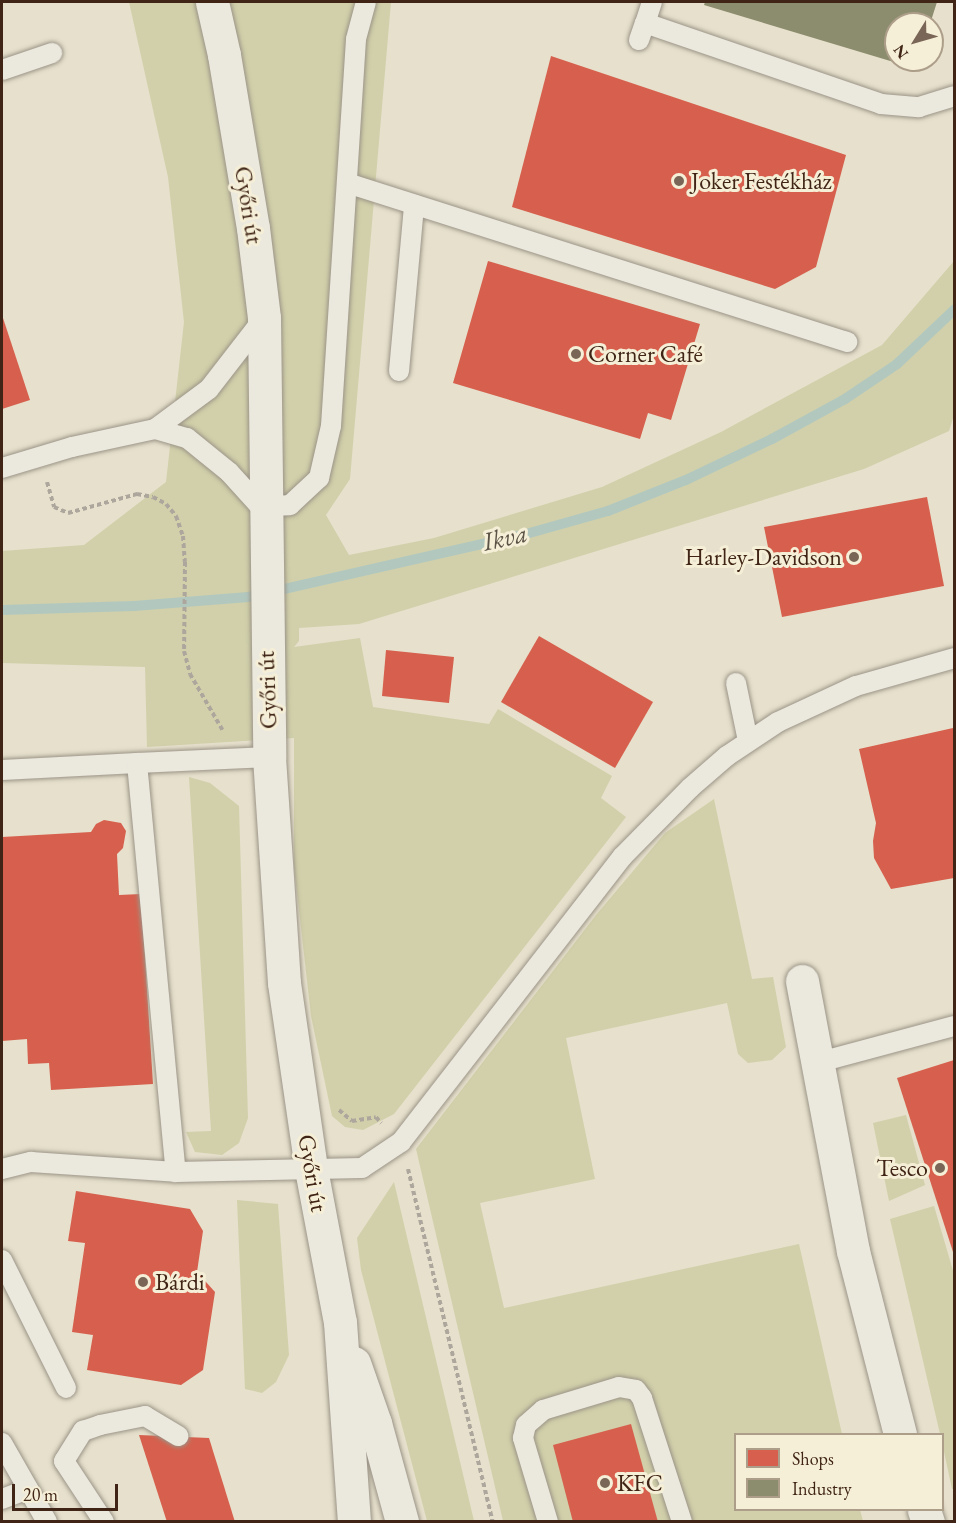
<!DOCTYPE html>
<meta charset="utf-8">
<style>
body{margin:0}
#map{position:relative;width:956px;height:1523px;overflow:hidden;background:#e6e0cc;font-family:"EB Garamond",serif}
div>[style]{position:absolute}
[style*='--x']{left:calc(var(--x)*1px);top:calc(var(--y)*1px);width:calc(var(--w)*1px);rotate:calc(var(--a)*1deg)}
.green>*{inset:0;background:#d1d0aa}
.shops>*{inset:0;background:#d6604d}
.industry>*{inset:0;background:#8c8c6e}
.stream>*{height:10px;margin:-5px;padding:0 5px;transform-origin:5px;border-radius:5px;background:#b2c8bf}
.path>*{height:4px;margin-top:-2px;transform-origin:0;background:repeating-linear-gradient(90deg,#aca69d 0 4.5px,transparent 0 7.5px)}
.roads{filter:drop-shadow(0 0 2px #9b9487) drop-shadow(0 0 2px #9b9487)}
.lane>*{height:20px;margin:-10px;padding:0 10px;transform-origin:10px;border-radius:10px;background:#ebe8de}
.street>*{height:33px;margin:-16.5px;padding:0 16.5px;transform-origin:16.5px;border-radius:16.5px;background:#ebe8de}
.secondary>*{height:33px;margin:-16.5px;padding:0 16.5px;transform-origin:16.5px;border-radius:16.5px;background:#ebe8de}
.dots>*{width:16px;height:16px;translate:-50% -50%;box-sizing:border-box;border:3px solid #f6efd7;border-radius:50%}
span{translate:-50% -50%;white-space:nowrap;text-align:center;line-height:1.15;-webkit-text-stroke:6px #f6efd7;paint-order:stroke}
.poi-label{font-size:24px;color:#402516}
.left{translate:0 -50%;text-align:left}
.right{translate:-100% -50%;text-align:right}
.street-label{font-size:24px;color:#402516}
.water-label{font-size:26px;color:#5c5347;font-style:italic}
.frame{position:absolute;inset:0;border:3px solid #402516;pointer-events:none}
.legend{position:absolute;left:734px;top:1433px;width:210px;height:78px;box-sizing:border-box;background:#f6efd7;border:2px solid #ad9e8a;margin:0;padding:8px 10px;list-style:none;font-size:18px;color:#402516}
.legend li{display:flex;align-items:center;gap:12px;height:30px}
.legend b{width:30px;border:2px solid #ad9e8a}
.north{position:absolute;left:884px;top:12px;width:60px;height:60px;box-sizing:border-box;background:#f6efd7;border:2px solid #ad9e8a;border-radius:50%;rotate:233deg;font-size:16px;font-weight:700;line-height:24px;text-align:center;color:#402516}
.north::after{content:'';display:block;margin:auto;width:21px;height:27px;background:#7a6656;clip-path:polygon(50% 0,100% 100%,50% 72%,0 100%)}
.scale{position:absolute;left:12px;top:1484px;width:106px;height:27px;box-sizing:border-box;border:3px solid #402516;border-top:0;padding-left:8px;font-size:18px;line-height:21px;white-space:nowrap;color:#402516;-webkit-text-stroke:4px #f6efd7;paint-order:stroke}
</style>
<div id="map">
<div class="green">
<i style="clip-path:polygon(129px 2px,391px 2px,350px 479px,326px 515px,349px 555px,434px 538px,602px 487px,721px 432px,882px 345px,954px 261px,954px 415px,949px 431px,864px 469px,359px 624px,299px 628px,299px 641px,294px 647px,360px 638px,373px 707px,489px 724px,498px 709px,612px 776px,601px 798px,626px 817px,394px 1114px,363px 1130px,345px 1127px,332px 1116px,311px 1016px,294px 866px,294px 738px,147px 747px,145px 667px,2px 663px,2px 551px,84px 545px,166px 482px,184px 322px,168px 177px)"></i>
<i style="clip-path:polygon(189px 777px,210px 783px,239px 806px,248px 1118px,239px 1143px,222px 1155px,195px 1152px,186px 1132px,211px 1131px)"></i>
<i style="clip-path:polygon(714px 799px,752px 979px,773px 977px,786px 1047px,772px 1060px,748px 1063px,738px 1054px,727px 1003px,566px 1038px,595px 1179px,480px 1203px,504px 1308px,799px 1244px,842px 1434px,736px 1434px,736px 1510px,860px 1510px,863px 1521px,503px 1521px,416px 1149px,596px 915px,665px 833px)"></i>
<i style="clip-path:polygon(906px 1115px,925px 1185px,889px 1201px,873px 1123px)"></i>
<i style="clip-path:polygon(394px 1182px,474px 1521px,427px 1521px,361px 1270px,357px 1238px)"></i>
<i style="clip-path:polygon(237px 1200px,278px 1204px,289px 1355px,276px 1382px,262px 1393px,245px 1389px)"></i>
<i style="clip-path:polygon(934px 1206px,954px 1274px,954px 1489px,952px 1489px,943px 1447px,942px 1434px,940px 1434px,890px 1219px)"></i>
</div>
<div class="shops">
<i style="clip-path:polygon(551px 56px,846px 155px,816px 267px,775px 289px,512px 207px)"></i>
<i style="clip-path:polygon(488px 261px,700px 324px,671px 420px,648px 413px,640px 439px,453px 383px)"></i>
<i style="clip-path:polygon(2px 315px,30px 400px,2px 409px)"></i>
<i style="clip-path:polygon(927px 497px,944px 586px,782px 617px,764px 527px)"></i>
<i style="clip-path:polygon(539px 636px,653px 702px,615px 768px,501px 702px)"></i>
<i style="clip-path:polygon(386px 650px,454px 657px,449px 703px,382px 696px)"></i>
<i style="clip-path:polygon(953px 728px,954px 878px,891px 889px,874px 858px,873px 841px,876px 823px,859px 749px)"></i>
<i style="clip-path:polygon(104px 820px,121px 823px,126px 831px,123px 848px,117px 854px,119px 895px,141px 894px,153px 1084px,51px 1090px,49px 1063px,28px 1064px,27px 1039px,2px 1041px,2px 837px,91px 832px,96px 824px)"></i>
<i style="clip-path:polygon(954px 1060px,954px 1255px,897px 1078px)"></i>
<i style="clip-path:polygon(76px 1191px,190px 1209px,203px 1231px,197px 1272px,215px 1292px,203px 1370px,181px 1385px,87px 1370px,93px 1335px,72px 1332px,85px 1243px,68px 1241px)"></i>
<i style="clip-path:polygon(631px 1424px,658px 1522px,573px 1522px,553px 1445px)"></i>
<i style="clip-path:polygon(139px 1435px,209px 1438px,235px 1522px,167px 1522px)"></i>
</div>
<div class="industry">
<i style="clip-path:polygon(705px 2px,937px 2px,930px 24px,896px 24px,896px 60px,920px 60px,917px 69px,704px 5px)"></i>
</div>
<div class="stream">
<i style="--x:2;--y:610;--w:132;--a:-1.7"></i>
<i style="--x:134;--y:606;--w:115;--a:-4.5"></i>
<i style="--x:249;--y:597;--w:284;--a:-12.8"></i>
<i style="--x:526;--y:534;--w:85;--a:-15.7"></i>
<i style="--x:608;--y:511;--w:84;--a:-21.7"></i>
<i style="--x:686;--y:480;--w:95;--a:-25.5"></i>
<i style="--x:772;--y:439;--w:83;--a:-28.7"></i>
<i style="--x:845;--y:399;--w:63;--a:-33.9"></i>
<i style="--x:897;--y:364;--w:79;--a:-43.5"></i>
</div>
<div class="path">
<i style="--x:47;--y:482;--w:26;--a:74"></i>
<i style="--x:54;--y:507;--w:15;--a:23"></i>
<i style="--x:68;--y:513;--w:72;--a:-15.4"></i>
<i style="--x:137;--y:494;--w:16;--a:11"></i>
<i style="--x:153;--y:497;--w:15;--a:28"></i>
<i style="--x:166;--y:504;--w:16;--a:50"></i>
<i style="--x:176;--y:516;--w:21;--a:71"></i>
<i style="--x:183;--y:536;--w:26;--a:86"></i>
<i style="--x:185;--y:562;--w:89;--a:90.6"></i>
<i style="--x:184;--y:651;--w:24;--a:75"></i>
<i style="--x:190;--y:674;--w:66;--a:59.9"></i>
<i style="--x:339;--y:1110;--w:17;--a:40"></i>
<i style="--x:352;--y:1121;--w:24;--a:-9"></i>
<i style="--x:376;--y:1117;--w:8;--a:50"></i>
<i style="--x:408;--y:1169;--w:363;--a:76.5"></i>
</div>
<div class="roads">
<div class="lane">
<i style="--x:652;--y:2;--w:22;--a:108"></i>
<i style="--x:645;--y:23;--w:250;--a:18.9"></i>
<i style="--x:881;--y:104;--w:38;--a:5"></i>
<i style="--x:919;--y:107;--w:37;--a:-17"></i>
<i style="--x:639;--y:40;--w:18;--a:-71"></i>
<i style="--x:2;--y:70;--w:53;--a:-18.8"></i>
<i style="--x:347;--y:183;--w:525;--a:17.64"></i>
<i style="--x:399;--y:371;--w:167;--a:-84.8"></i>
<i style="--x:155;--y:429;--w:33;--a:16"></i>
<i style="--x:187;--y:438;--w:54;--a:39"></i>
<i style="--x:229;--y:472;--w:55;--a:47.9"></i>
<i style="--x:2;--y:468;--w:73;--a:-16.7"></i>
<i style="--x:72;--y:447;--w:85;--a:-12.2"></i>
<i style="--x:155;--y:429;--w:67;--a:-36.5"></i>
<i style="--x:209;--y:389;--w:90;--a:-52.2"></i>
<i style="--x:267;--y:506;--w:23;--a:-2"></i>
<i style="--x:290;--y:505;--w:40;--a:-43"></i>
<i style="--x:319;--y:478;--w:53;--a:-77"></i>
<i style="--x:331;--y:426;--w:388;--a:-86.3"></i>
<i style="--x:356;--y:39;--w:38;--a:-75"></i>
<i style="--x:736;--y:683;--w:59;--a:78.3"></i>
<i style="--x:137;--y:763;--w:132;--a:-2.6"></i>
<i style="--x:2;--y:770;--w:135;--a:-3"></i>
<i style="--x:137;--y:763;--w:411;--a:84.6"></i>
<i style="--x:816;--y:1063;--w:143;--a:-15"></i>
<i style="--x:2;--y:1169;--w:30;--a:-14"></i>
<i style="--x:31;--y:1162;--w:145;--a:3.9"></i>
<i style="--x:176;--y:1172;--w:186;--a:-1.2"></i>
<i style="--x:362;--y:1168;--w:47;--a:-33.7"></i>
<i style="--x:401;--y:1142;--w:361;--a:-52.2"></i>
<i style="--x:622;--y:857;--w:97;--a:-45.4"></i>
<i style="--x:690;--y:788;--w:49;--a:-40.9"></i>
<i style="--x:727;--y:756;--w:61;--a:-33.7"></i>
<i style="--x:778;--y:722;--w:86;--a:-24.8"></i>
<i style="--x:856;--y:686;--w:102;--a:-15.9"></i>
<i style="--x:2;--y:1260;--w:143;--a:63.4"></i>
<i style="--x:2;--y:1443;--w:91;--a:60.3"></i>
<i style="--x:2;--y:1499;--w:28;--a:-21"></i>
<i style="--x:104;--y:1522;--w:73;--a:-123.3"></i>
<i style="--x:64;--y:1461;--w:36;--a:-58"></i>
<i style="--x:83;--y:1431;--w:18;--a:-19"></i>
<i style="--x:100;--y:1425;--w:46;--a:-11.3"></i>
<i style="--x:145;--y:1416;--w:39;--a:31"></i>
<i style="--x:548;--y:1522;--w:88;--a:-106.6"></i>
<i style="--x:523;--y:1438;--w:13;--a:-77"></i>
<i style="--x:526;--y:1425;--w:23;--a:-41"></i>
<i style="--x:543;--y:1410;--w:79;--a:-16.8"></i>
<i style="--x:619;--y:1387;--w:17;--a:10"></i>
<i style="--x:636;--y:1390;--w:10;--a:53"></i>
<i style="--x:642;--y:1398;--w:130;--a:72.1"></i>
</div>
<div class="street">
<i style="--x:802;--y:981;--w:275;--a:79.3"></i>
<i style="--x:853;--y:1251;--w:189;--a:75.6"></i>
<i style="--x:924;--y:1510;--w:13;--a:72"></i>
</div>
<div class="secondary">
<i style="--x:212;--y:2;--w:54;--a:77.2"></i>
<i style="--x:224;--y:55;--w:175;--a:80.5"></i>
<i style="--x:253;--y:228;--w:91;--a:83"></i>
<i style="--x:264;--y:318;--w:439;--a:89.3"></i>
<i style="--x:269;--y:757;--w:226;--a:86.2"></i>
<i style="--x:284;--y:983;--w:188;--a:81.7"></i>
<i style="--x:311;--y:1169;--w:156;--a:79.3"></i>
<i style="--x:340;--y:1322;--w:200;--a:86"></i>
<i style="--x:354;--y:1363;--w:64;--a:70.7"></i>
<i style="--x:375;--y:1423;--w:103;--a:74.7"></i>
</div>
</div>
<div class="dots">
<i style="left:679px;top:181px;background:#7a6656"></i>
<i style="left:576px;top:354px;background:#7a6656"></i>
<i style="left:854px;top:557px;background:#7a6656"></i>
<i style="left:940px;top:1168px;background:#7a6656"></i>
<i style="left:143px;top:1282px;background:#7a6656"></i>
<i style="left:605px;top:1483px;background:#7a6656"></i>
</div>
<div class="poi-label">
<span class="left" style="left:691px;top:181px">Joker Festékház</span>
<span class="left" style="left:588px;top:354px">Corner Café</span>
<span class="right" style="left:842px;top:557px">Harley-Davidson</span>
<span class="right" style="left:928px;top:1168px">Tesco</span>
<span class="left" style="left:155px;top:1282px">Bárdi</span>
<span class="left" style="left:617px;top:1483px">KFC</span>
</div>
<div class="street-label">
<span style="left:249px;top:205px;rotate:81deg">Győri út</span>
<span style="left:267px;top:690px;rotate:-92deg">Győri út</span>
<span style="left:313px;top:1173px;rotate:80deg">Győri út</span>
</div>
<div class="water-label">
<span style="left:505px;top:538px;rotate:-13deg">Ikva</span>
</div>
<div class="frame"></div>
<ul class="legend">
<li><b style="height:16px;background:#d6604d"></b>Shops</li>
<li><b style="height:16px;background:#8c8c6e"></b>Industry</li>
</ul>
<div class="north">N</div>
<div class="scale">20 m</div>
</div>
